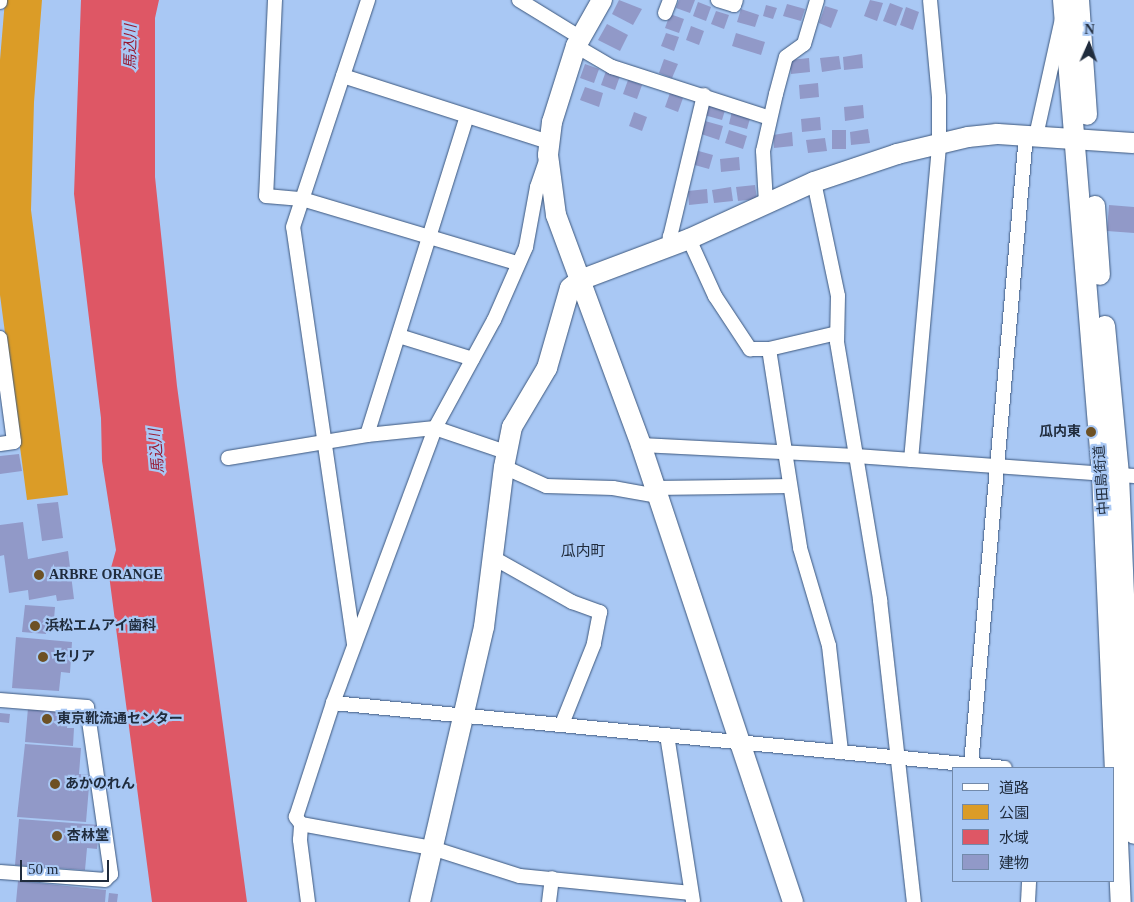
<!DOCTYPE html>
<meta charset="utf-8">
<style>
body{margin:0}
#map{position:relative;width:1134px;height:902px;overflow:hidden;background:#a9c8f4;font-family:"Times New Roman","Noto Sans JP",serif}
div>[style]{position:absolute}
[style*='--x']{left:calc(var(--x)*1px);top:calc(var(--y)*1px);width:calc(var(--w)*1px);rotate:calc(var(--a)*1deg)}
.green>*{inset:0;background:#db9c27}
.water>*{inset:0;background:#de5765}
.building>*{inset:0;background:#9199c8}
.roads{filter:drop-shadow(0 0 1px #3c577d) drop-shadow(0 0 1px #3c577d)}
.street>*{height:14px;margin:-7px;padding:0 7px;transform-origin:7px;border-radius:7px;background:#fff}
.secondary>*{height:20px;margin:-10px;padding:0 10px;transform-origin:10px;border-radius:10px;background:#fff}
.dots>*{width:14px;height:14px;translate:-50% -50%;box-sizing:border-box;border:2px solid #a9c8f4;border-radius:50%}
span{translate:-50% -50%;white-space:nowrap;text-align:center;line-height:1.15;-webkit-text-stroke:4.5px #a9c8f4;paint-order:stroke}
.poi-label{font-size:14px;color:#202c3d;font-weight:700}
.right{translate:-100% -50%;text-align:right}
.left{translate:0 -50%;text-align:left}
.street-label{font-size:14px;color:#202c3d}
.water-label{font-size:15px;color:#971931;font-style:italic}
.neighbourhood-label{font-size:15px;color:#202c3d}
.legend{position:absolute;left:952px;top:767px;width:162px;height:115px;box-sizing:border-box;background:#a9c8f4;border:1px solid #728aab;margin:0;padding:6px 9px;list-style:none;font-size:15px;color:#202c3d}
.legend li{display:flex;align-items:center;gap:10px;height:25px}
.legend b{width:25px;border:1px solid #728aab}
.north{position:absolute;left:1064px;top:20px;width:50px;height:50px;-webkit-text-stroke:4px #a9c8f4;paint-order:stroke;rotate:2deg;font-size:14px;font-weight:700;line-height:20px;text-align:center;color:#202c3d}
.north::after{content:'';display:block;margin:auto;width:18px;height:22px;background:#202c3d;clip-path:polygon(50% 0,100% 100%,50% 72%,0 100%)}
.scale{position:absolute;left:20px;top:860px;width:89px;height:22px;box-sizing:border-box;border:2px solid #202c3d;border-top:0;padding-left:6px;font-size:15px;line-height:18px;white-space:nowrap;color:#202c3d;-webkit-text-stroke:4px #a9c8f4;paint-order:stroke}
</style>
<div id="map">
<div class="green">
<i style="clip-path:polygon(5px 0,42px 0,34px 102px,31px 210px,68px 495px,27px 500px,0 295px,0 60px)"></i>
</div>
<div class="water">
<i style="clip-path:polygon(81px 0,159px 0,155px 18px,155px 177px,177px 386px,247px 902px,152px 902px,109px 575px,116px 550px,102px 461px,101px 418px,74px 194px)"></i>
</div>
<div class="building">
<i style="clip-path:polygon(619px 0,642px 9px,633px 25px,612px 14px)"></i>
<i style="clip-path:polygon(679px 0,695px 0,690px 13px,676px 8px)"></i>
<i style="clip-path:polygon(870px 0,883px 3px,877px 21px,864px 16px)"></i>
<i style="clip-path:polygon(698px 2px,711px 7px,706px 21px,693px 16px)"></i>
<i style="clip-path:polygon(890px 3px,903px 8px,896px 26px,883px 21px)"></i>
<i style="clip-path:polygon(787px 4px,805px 9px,801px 21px,783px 16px)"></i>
<i style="clip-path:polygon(766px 5px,777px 8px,773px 19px,763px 16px)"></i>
<i style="clip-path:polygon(825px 6px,838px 10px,831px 28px,819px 23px)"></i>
<i style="clip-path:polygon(906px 7px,919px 12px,913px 30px,900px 25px)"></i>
<i style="clip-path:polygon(741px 9px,759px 15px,755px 27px,737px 22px)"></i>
<i style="clip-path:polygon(716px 11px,729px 15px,724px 29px,711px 24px)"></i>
<i style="clip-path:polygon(670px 14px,684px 19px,679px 33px,665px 28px)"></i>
<i style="clip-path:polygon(607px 24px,628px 35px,620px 51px,598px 40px)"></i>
<i style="clip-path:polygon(691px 26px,704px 31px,699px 45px,686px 40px)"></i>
<i style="clip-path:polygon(666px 33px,679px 37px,674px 51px,661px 46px)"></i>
<i style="clip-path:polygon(736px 33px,765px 42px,761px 55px,732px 46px)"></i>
<i style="clip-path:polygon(862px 54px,863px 68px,844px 70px,843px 57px)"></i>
<i style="clip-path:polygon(839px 56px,841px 69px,822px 72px,820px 58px)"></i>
<i style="clip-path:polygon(809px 58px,810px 72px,791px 74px,790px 60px)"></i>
<i style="clip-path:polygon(664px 59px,678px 64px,672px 78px,659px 73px)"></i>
<i style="clip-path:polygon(585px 64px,599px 69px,594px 83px,580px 78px)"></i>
<i style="clip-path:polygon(606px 71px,620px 76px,615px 90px,601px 85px)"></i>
<i style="clip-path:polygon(628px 80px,642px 85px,637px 99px,623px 94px)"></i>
<i style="clip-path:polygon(818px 83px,819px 97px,800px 99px,799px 85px)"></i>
<i style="clip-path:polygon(585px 87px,603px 93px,599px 107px,580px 100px)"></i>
<i style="clip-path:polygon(670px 93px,683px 98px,678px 112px,665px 107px)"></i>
<i style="clip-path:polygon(707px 102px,726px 107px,722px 120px,704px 115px)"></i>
<i style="clip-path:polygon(863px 105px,864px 118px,845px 121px,844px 107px)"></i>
<i style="clip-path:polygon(732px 111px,751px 115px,747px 129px,729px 124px)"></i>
<i style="clip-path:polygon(634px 112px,647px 117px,642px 131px,629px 126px)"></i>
<i style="clip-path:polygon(820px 117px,821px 130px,802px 132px,801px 119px)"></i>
<i style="clip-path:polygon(705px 121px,723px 126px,719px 140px,701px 134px)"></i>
<i style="clip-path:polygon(868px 129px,870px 143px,851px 145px,850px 132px)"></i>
<i style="clip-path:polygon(729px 130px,747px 136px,743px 149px,725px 143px)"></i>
<i style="clip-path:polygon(832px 130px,846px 130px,846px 149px,832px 149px)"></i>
<i style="clip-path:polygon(792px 132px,793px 146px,774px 148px,773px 135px)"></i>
<i style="clip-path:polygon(825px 138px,827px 151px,808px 153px,806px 140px)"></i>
<i style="clip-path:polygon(695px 150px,713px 155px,709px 169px,691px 164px)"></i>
<i style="clip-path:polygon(739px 157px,740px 170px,721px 172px,720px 159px)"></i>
<i style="clip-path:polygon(755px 185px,757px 199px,738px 201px,736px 187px)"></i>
<i style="clip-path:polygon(731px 187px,733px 201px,714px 203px,712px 190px)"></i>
<i style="clip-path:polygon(707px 189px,708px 203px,689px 205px,688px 191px)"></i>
<i style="clip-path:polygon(1109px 205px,1134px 207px,1134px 233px,1107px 231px)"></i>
<i style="clip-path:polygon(19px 454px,22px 471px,0 474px,0 456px)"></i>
<i style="clip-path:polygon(58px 502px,63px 538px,42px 541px,37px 504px)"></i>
<i style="clip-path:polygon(23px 522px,28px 559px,68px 551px,74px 599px,57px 601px,56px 595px,29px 600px,28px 590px,9px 593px,4px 555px,0 556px,0 525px)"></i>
<i style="clip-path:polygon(25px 605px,55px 607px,54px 619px,47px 619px,46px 634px,22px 632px)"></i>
<i style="clip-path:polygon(16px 637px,72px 642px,70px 673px,61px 672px,59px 691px,12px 688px)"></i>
<i style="clip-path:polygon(28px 708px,68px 711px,67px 728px,74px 728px,73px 746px,25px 742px)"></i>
<i style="clip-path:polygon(0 713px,10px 714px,9px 723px,0 722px)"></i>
<i style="clip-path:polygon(25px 744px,81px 748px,79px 774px,90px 775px,86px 822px,17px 817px)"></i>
<i style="clip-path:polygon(19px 819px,99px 825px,97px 849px,87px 848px,85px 870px,15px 865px)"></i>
<i style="clip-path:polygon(18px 881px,106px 890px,105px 902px,16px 902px)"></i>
<i style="clip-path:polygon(109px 893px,118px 894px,117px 902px,108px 902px)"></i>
</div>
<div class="roads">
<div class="street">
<i style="--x:275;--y:0;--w:196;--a:92.6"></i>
<i style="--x:266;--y:196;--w:36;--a:5"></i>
<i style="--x:302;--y:199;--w:224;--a:16.6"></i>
<i style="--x:519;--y:0;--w:73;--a:31.5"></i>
<i style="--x:718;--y:0;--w:17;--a:17"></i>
<i style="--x:734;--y:5;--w:5;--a:-68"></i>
<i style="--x:0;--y:2;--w:2;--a:-90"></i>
<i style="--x:665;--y:13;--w:14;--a:-69"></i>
<i style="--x:576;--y:46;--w:42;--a:30.3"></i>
<i style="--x:612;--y:67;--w:166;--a:17.9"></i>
<i style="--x:343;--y:76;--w:216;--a:17.8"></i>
<i style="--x:1036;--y:136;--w:120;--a:-77.5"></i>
<i style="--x:814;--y:182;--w:116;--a:78.1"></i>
<i style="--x:838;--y:296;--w:46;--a:91.2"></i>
<i style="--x:837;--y:342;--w:262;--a:80.5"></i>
<i style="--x:880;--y:600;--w:304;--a:83.6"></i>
<i style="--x:766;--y:203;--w:52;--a:-93.3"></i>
<i style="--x:763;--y:151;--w:58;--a:-77.2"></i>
<i style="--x:776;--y:94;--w:38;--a:-75"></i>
<i style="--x:786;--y:57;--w:22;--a:-36"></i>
<i style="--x:804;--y:44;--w:46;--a:-73.5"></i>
<i style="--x:689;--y:239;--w:63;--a:65.5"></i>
<i style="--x:715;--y:296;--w:64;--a:56.6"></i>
<i style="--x:750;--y:349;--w:19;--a:0"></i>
<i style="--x:769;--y:349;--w:70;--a:-13.2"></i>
<i style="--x:675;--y:244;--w:9;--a:-126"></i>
<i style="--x:670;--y:237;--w:146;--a:-76.5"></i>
<i style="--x:399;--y:336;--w:77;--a:17.3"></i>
<i style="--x:0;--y:338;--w:105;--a:82.3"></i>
<i style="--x:14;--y:442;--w:14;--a:172"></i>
<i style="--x:769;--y:349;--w:201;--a:81.1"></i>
<i style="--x:800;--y:548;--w:102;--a:73.5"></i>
<i style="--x:829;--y:646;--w:107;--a:83.5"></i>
<i style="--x:367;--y:435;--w:334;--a:-72.6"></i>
<i style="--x:641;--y:445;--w:215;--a:2.9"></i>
<i style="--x:856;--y:456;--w:279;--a:4.1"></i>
<i style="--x:228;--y:458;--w:141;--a:-9.4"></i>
<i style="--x:367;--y:435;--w:68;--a:-5.9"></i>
<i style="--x:435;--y:428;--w:75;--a:18.7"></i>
<i style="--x:911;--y:460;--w:317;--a:-84.9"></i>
<i style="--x:939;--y:144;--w:47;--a:-90"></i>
<i style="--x:939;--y:97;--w:97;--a:-95.3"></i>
<i style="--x:504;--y:467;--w:46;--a:24.3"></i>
<i style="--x:546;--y:486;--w:67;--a:1.7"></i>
<i style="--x:613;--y:488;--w:46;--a:10.1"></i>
<i style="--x:655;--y:488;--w:135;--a:-0.8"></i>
<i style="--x:492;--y:557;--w:92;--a:29.4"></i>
<i style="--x:572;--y:602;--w:30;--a:20"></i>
<i style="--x:600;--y:612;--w:33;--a:101"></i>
<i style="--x:594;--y:644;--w:86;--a:111.8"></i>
<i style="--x:354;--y:644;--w:421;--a:-98.3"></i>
<i style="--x:293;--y:227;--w:239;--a:-71.7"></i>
<i style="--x:0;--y:700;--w:87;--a:4.6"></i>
<i style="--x:87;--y:707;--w:169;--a:81.8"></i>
<i style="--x:111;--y:874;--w:8;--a:135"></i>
<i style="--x:105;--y:880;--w:105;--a:-175.6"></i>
<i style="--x:333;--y:703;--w:675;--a:5.52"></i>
<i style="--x:667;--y:735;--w:168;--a:81.1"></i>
<i style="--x:971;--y:765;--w:632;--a:-85.01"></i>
<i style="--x:301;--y:824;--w:133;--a:10.4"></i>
<i style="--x:432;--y:848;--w:92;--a:17.7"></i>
<i style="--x:520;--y:876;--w:172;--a:5.7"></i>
<i style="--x:308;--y:902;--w:63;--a:-97.4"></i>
<i style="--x:300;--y:840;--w:16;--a:-86"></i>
<i style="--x:301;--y:824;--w:9;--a:-126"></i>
<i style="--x:296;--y:817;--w:120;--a:-72"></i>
<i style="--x:333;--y:703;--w:293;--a:-69.6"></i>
<i style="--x:435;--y:428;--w:123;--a:-61.4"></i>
<i style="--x:494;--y:320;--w:80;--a:-66.3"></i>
<i style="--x:526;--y:247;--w:61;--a:-79.6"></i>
<i style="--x:537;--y:187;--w:31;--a:-71"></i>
<i style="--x:549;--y:902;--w:24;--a:-83"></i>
<i style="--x:1028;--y:902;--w:21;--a:-87"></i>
</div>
<div class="secondary">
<i style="--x:602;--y:0;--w:53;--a:119.5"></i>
<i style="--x:576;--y:46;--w:80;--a:107.5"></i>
<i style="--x:552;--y:122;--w:33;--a:97"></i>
<i style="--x:548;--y:155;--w:61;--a:82.4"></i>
<i style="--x:556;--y:215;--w:245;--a:69.7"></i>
<i style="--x:641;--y:445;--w:482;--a:71.6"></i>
<i style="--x:1063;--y:0;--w:476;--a:85.3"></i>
<i style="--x:1102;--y:474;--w:428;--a:87.5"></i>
<i style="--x:1079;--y:0;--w:115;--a:86"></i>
<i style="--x:1095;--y:206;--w:69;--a:85.9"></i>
<i style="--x:1105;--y:326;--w:150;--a:84.6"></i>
<i style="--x:1119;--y:475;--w:359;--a:87.6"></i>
<i style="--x:420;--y:902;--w:282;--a:-76.9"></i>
<i style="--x:484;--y:627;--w:161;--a:-82.9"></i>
<i style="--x:504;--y:467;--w:41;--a:-78.7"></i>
<i style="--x:512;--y:427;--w:69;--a:-59.3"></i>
<i style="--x:547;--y:368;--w:83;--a:-74"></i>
<i style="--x:570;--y:288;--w:13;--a:-39"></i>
<i style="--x:580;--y:280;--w:116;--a:-20.6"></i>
<i style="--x:689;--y:239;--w:137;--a:-24.5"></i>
<i style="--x:814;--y:182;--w:88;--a:-18.6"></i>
<i style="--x:897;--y:154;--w:73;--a:-13.5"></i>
<i style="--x:968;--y:137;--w:29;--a:-6"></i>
<i style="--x:997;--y:134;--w:137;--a:3.8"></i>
</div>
</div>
<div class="dots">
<i style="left:1091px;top:432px;background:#6d5124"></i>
<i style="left:39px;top:575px;background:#6d5124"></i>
<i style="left:35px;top:626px;background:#6d5124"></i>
<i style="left:43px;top:657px;background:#6d5124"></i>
<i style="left:47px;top:719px;background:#6d5124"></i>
<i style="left:55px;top:784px;background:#6d5124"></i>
<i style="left:57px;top:836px;background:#6d5124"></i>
</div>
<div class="poi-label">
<span class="right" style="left:1081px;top:432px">瓜内東</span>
<span class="left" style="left:49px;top:575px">ARBRE ORANGE</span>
<span class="left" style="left:45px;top:626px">浜松エムアイ歯科</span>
<span class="left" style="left:53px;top:657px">セリア</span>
<span class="left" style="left:57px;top:719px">東京靴流通センター</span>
<span class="left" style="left:65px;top:784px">あかのれん</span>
<span class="left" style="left:67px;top:836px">杏林堂</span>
</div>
<div class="street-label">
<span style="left:1102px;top:480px;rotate:-94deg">中田島街道</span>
</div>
<div class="water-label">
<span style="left:131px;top:47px;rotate:-89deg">馬込川</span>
<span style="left:157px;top:451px;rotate:-95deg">馬込川</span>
</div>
<div class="neighbourhood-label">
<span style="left:583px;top:552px">瓜内町</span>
</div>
<ul class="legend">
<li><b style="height:6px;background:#fff"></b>道路</li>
<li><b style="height:14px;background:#db9c27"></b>公園</li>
<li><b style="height:14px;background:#de5765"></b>水域</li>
<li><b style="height:14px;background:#9199c8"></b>建物</li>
</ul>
<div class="north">N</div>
<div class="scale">50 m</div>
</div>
